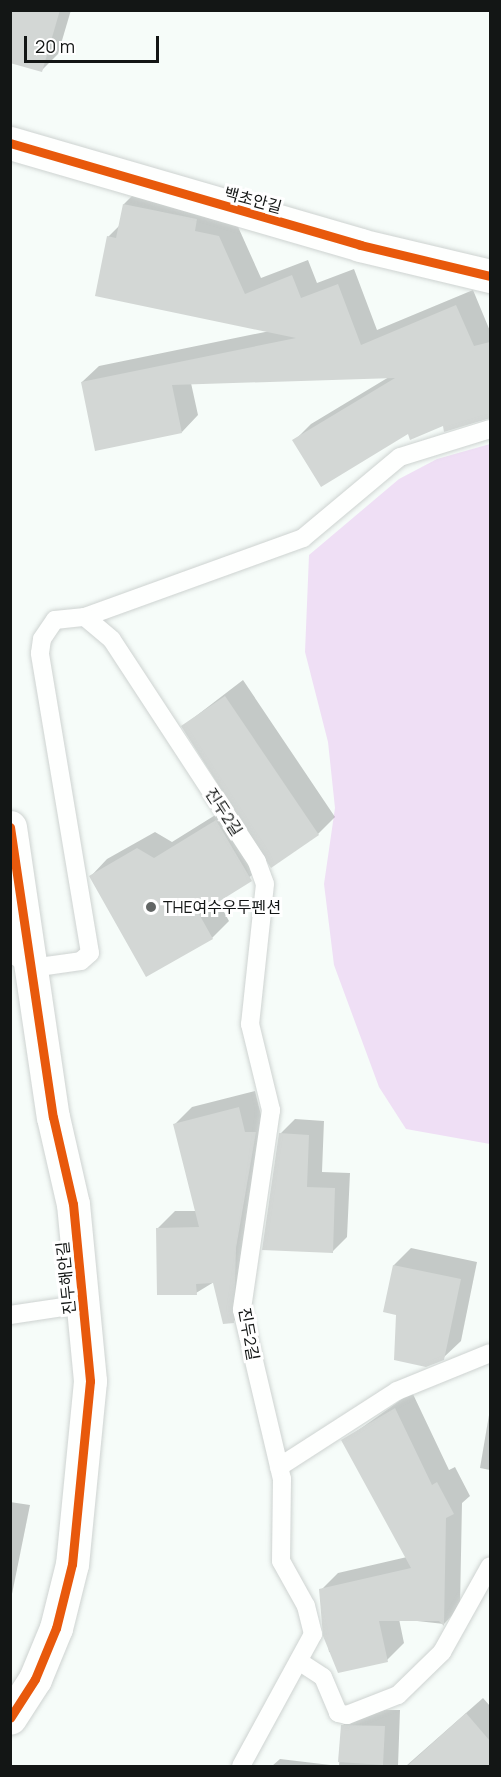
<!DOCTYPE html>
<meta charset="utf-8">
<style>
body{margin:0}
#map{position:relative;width:501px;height:1777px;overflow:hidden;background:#f6fcf9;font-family:Manrope,"Noto Sans KR",sans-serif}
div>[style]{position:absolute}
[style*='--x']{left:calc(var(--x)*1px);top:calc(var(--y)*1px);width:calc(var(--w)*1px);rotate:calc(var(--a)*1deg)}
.green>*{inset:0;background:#efdff5}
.shadow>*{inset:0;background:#0003}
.building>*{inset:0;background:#d3d7d5}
.roads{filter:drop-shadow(0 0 2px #ced3d1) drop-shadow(0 0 2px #ced3d1)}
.lane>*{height:18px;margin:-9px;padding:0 9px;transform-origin:9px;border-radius:9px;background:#fefffe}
.street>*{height:33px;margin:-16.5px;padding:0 16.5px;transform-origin:16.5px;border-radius:16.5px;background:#fefffe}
.secondary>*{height:33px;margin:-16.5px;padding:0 16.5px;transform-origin:16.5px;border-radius:16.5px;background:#fefffe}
.cycleway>*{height:9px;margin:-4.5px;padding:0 4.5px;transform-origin:4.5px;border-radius:4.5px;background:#e8590c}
.dots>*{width:16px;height:16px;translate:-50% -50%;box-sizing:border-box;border:3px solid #fff;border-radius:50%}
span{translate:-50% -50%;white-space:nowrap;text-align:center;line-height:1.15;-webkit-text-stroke:6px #fff;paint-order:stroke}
.street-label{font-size:16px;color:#131615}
.poi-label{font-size:16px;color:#131615}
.left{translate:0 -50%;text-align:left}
.frame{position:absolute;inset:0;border:12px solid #131615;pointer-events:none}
.scale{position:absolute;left:24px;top:36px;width:135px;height:27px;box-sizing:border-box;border:3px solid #131615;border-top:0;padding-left:8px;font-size:18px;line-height:21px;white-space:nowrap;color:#131615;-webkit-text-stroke:4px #fff;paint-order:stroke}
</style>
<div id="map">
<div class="green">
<i style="clip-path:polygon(490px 444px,490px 1144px,406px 1129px,379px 1087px,334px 965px,324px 884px,335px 808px,328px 742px,305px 652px,309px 555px,399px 479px,437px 459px)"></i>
</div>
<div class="shadow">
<i style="clip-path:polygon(10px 10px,71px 10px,58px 54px,42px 70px)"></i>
<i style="clip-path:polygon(140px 188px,235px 220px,261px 278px,308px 260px,317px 283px,354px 269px,377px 330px,473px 290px,490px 331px,490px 418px,445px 430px,444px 424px,409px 432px,294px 441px,311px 424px,389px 377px,191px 383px,198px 415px,182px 432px,82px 382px,99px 366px,270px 331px,108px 237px,120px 225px,124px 204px)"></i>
<i style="clip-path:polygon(243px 680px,335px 817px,318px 834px,264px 853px,265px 865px,218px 901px,229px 921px,212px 938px,91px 876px,107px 859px,155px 832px,172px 842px,233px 804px,183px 726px)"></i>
<i style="clip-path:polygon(255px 1091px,261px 1115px,250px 1304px,233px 1322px,214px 1282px,196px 1293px,158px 1228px,175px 1211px,196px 1211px,175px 1124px,192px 1107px)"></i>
<i style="clip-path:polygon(295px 1119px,324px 1121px,322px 1172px,350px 1173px,347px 1237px,332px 1252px,280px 1134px)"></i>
<i style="clip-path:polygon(411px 1248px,477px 1262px,461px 1341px,443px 1358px,397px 1314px,394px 1265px)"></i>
<i style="clip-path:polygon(412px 1392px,449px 1470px,455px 1467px,470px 1496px,462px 1503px,460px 1607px,444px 1624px,399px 1619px,404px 1643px,387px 1660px,329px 1652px,321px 1590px,338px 1573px,407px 1557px,343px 1441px)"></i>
<i style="clip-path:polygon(490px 1409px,490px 1470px,480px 1468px)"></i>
<i style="clip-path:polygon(10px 1502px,30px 1505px,10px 1604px)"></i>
<i style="clip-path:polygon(483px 1698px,490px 1706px,490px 1759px,482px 1766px,406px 1766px)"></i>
<i style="clip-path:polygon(359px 1710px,400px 1710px,398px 1766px,272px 1766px,280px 1759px,339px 1766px,342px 1726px)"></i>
</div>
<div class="building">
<i style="clip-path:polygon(10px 10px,60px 10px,42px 72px,10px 63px)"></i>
<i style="clip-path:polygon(123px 204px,197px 219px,195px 231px,219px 236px,245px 294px,292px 275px,301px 298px,338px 284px,361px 345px,456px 305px,474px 346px,490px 342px,490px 418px,444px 432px,443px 426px,410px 440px,408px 434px,321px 487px,292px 440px,395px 378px,172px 385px,182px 433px,95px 451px,81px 382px,296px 338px,95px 296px,107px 236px,116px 238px)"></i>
<i style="clip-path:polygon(225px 696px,319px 835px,271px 868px,181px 726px)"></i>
<i style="clip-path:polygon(216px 820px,252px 881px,199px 914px,213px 939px,146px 977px,89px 876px,137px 848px,154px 858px)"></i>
<i style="clip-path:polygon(239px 1107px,245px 1132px,256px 1132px,236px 1248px,234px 1323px,223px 1324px,213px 1283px,196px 1284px,197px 1295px,157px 1295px,156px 1228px,199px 1227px,173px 1124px)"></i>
<i style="clip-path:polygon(279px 1133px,309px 1135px,307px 1187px,335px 1188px,333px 1253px,262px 1250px)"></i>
<i style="clip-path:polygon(393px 1265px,461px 1279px,444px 1360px,426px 1367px,394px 1360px,396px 1315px,383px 1312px)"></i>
<i style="clip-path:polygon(395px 1408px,432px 1485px,437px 1482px,454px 1514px,446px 1518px,444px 1626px,439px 1621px,379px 1621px,388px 1662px,338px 1673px,323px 1636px,319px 1589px,411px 1568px,341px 1440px)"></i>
<i style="clip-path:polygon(466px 1713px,490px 1741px,490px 1767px,406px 1767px)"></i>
<i style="clip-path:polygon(341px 1725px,385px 1726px,383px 1765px,338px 1762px)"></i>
</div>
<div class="roads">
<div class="lane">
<i style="--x:85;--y:617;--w:232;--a:-19.9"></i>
<i style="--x:303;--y:538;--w:126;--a:-39.9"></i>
<i style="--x:400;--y:457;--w:94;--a:-17.3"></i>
<i style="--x:10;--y:952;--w:27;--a:36"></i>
<i style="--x:32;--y:968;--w:49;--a:-8.1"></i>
<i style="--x:81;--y:961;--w:12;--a:-42"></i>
<i style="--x:90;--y:953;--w:304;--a:-99.5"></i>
<i style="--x:40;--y:653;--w:14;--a:-82"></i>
<i style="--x:42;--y:639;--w:23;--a:-56"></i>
<i style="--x:55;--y:620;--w:30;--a:-6"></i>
<i style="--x:85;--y:617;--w:35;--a:40"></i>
<i style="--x:112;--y:640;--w:265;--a:56.8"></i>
<i style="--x:257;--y:862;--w:23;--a:70"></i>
<i style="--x:265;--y:884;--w:141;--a:96.1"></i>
<i style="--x:250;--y:1024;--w:89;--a:76.3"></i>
<i style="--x:271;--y:1110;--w:202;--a:98.3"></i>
<i style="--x:242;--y:1310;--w:174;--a:76.7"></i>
<i style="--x:282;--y:1479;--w:82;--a:90.7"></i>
<i style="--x:281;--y:1561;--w:51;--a:60.9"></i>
<i style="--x:306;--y:1606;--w:29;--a:76"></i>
<i style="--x:313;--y:1634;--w:150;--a:118.6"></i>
<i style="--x:10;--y:1315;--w:75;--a:-8.5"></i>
<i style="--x:279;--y:1467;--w:140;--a:-32.8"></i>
<i style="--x:397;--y:1391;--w:100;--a:-22.2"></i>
<i style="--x:300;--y:1662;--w:27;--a:33"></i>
<i style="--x:323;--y:1677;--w:39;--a:67"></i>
<i style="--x:338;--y:1713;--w:9;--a:13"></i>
<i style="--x:347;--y:1715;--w:55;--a:-21.4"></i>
<i style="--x:398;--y:1695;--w:62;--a:-44.3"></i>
<i style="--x:442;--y:1652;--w:98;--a:-60.8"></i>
</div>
<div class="street">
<i style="--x:10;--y:143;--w:365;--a:16.2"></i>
<i style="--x:360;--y:245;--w:134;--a:13.4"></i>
</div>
<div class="secondary">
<i style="--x:10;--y:827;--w:293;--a:81.6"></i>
<i style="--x:53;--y:1117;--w:89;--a:77.1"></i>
<i style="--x:73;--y:1204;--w:178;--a:84.5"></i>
<i style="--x:90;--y:1381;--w:184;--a:95.6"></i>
<i style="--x:72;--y:1564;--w:66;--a:104"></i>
<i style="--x:56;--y:1628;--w:55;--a:112.4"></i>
<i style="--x:35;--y:1679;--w:46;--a:122.7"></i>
</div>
</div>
<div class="cycleway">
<i style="--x:10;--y:143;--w:365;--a:16.2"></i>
<i style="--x:360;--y:245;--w:134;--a:13.4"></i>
<i style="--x:10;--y:827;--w:293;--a:81.6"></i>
<i style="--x:53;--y:1117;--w:89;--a:77.1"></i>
<i style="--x:73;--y:1204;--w:178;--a:84.5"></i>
<i style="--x:90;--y:1381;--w:184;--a:95.6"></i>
<i style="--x:72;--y:1564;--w:66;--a:104"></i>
<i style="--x:56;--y:1628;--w:55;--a:112.4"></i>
<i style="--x:35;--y:1679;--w:46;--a:122.7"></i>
</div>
<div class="dots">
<i style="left:151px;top:907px;background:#626665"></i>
</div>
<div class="street-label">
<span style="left:253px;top:200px;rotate:15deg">백초안길</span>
<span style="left:224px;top:812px;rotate:57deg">진두2길</span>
<span style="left:66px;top:1278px;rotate:-96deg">진두해안길</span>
<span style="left:249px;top:1334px;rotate:80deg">진두2길</span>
</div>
<div class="poi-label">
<span class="left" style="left:163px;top:907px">THE여수우두펜션</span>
</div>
<div class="frame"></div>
<div class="scale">20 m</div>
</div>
